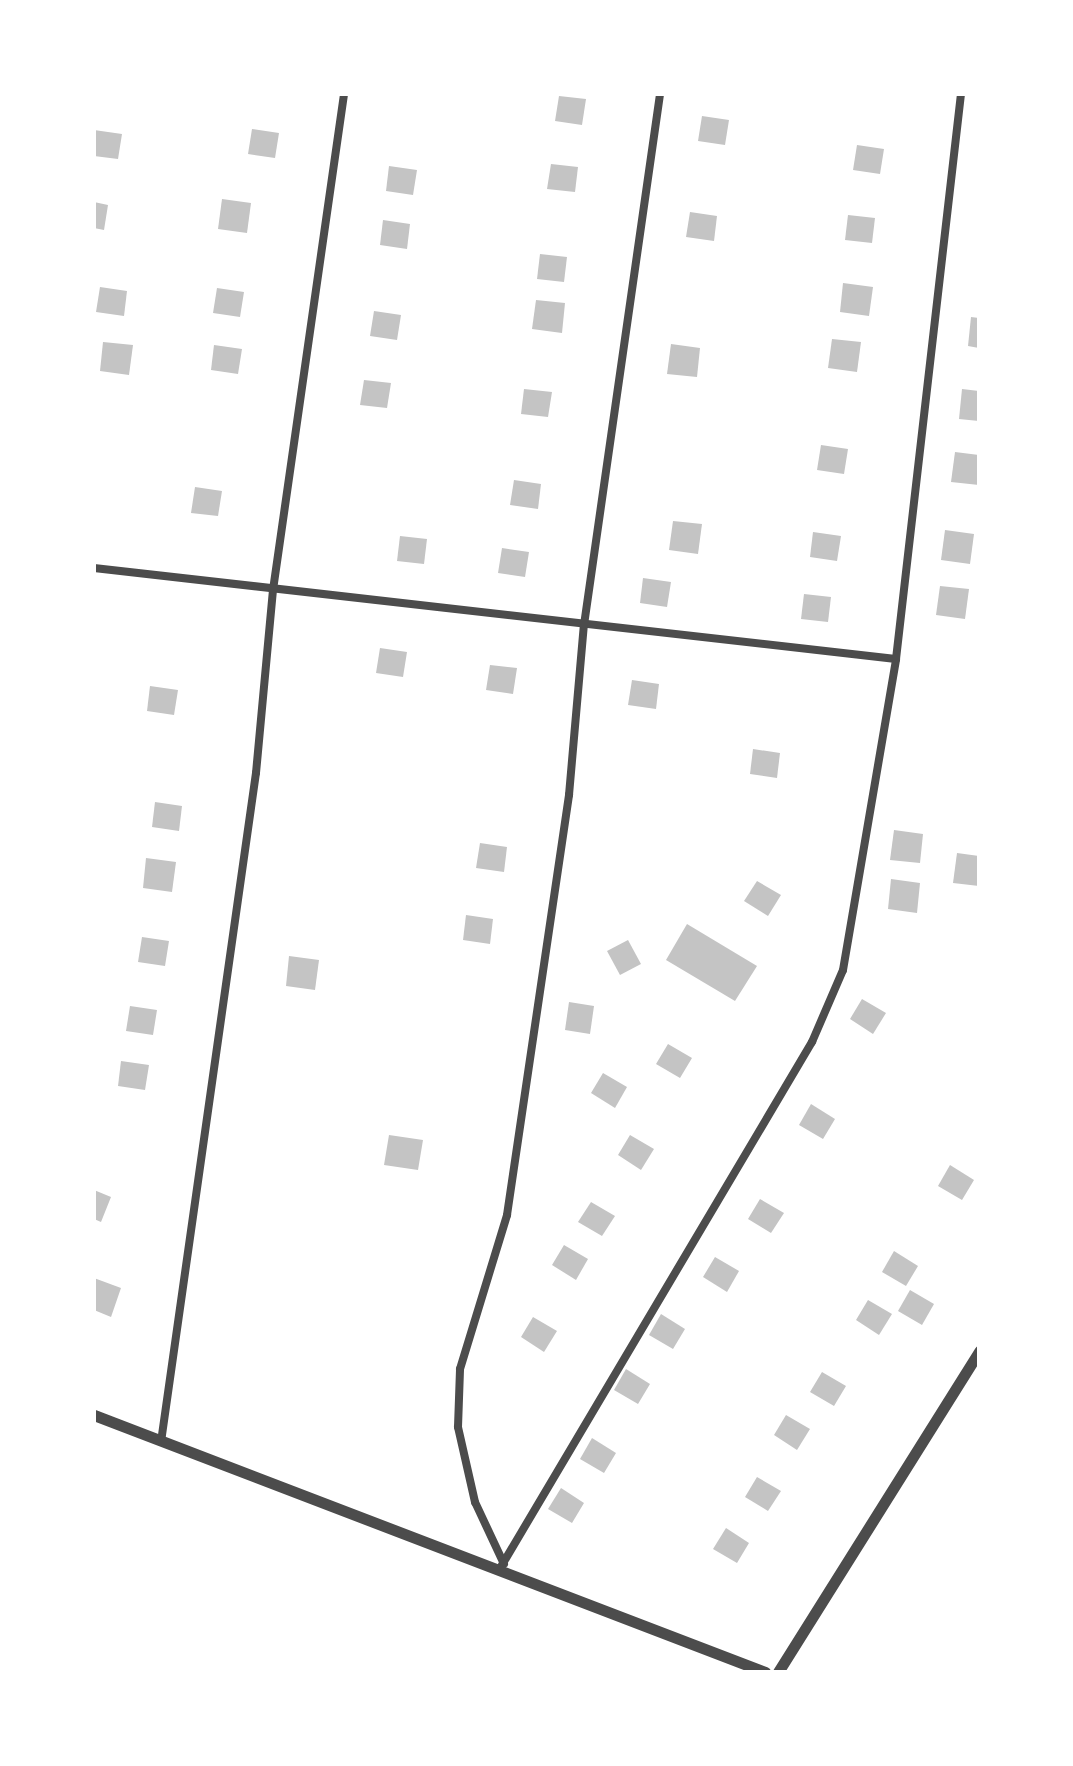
<!DOCTYPE html>
<style>
body{margin:0}
#map{position:relative;width:1073px;height:1766px;overflow:hidden;background:#fff;font-family:Roboto,sans-serif}
div>[style]{position:absolute}
[style*='--x']{left:calc(var(--x)*1px);top:calc(var(--y)*1px);width:calc(var(--w)*1px);rotate:calc(var(--a)*1deg)}
.building>*{inset:0;background:#c4c4c4}
.minor>*{height:8px;margin:-4px;padding:0 4px;transform-origin:4px;border-radius:4px;background:#4c4c4c}
.tertiary>*{height:11px;margin:-5.5px;padding:0 5.5px;transform-origin:5.5px;border-radius:5.5px;background:#4c4c4c}
span{translate:-50% -50%;white-space:nowrap;text-align:center;line-height:1.15;-webkit-text-stroke:8px #fff;paint-order:stroke}
.frame{position:absolute;inset:0;border:96px solid #fff;pointer-events:none}
</style>
<div id="map">
<div class="building">
<i style="clip-path:polygon(559px 96px,586px 99px,582px 125px,555px 121px)"></i>
<i style="clip-path:polygon(702px 116px,729px 120px,725px 145px,698px 141px)"></i>
<i style="clip-path:polygon(252px 129px,279px 133px,275px 158px,248px 154px)"></i>
<i style="clip-path:polygon(94px 130px,122px 134px,118px 159px,94px 156px)"></i>
<i style="clip-path:polygon(857px 145px,884px 149px,880px 174px,853px 170px)"></i>
<i style="clip-path:polygon(551px 164px,578px 167px,575px 192px,547px 189px)"></i>
<i style="clip-path:polygon(389px 166px,417px 170px,413px 195px,386px 191px)"></i>
<i style="clip-path:polygon(222px 199px,251px 203px,247px 233px,218px 229px)"></i>
<i style="clip-path:polygon(94px 202px,108px 205px,104px 230px,94px 228px)"></i>
<i style="clip-path:polygon(690px 212px,717px 216px,714px 241px,686px 237px)"></i>
<i style="clip-path:polygon(848px 215px,875px 218px,872px 243px,845px 240px)"></i>
<i style="clip-path:polygon(383px 220px,410px 224px,407px 249px,380px 245px)"></i>
<i style="clip-path:polygon(540px 254px,567px 257px,564px 282px,537px 279px)"></i>
<i style="clip-path:polygon(843px 283px,873px 287px,869px 316px,840px 312px)"></i>
<i style="clip-path:polygon(100px 287px,127px 291px,124px 316px,96px 312px)"></i>
<i style="clip-path:polygon(217px 288px,244px 292px,240px 317px,213px 313px)"></i>
<i style="clip-path:polygon(536px 300px,565px 303px,562px 333px,532px 329px)"></i>
<i style="clip-path:polygon(374px 311px,401px 315px,397px 340px,370px 336px)"></i>
<i style="clip-path:polygon(971px 317px,979px 318px,979px 348px,968px 346px)"></i>
<i style="clip-path:polygon(832px 339px,861px 342px,857px 372px,828px 368px)"></i>
<i style="clip-path:polygon(103px 342px,133px 345px,129px 375px,100px 371px)"></i>
<i style="clip-path:polygon(671px 344px,700px 348px,697px 377px,667px 374px)"></i>
<i style="clip-path:polygon(214px 345px,242px 349px,238px 374px,211px 370px)"></i>
<i style="clip-path:polygon(364px 380px,391px 383px,387px 408px,360px 405px)"></i>
<i style="clip-path:polygon(524px 389px,552px 392px,548px 417px,521px 414px)"></i>
<i style="clip-path:polygon(962px 389px,979px 391px,979px 421px,959px 419px)"></i>
<i style="clip-path:polygon(821px 445px,848px 449px,844px 474px,817px 470px)"></i>
<i style="clip-path:polygon(955px 452px,979px 455px,979px 485px,951px 482px)"></i>
<i style="clip-path:polygon(514px 480px,541px 484px,538px 509px,510px 505px)"></i>
<i style="clip-path:polygon(195px 487px,222px 491px,218px 516px,191px 513px)"></i>
<i style="clip-path:polygon(673px 521px,702px 524px,698px 554px,669px 550px)"></i>
<i style="clip-path:polygon(945px 530px,974px 534px,970px 564px,941px 560px)"></i>
<i style="clip-path:polygon(813px 532px,841px 536px,837px 561px,810px 557px)"></i>
<i style="clip-path:polygon(400px 536px,427px 539px,424px 564px,397px 561px)"></i>
<i style="clip-path:polygon(502px 548px,529px 552px,525px 577px,498px 573px)"></i>
<i style="clip-path:polygon(643px 578px,671px 582px,667px 607px,640px 603px)"></i>
<i style="clip-path:polygon(940px 586px,969px 589px,965px 619px,936px 615px)"></i>
<i style="clip-path:polygon(804px 594px,831px 597px,828px 622px,801px 619px)"></i>
<i style="clip-path:polygon(380px 648px,407px 652px,403px 677px,376px 673px)"></i>
<i style="clip-path:polygon(490px 665px,517px 668px,513px 694px,486px 690px)"></i>
<i style="clip-path:polygon(632px 680px,659px 684px,656px 709px,628px 705px)"></i>
<i style="clip-path:polygon(150px 686px,178px 690px,174px 715px,147px 711px)"></i>
<i style="clip-path:polygon(753px 749px,780px 753px,777px 778px,750px 774px)"></i>
<i style="clip-path:polygon(155px 802px,182px 806px,179px 831px,152px 827px)"></i>
<i style="clip-path:polygon(894px 830px,923px 834px,920px 863px,890px 860px)"></i>
<i style="clip-path:polygon(480px 843px,507px 847px,504px 872px,476px 868px)"></i>
<i style="clip-path:polygon(957px 853px,979px 856px,979px 886px,953px 883px)"></i>
<i style="clip-path:polygon(146px 858px,176px 862px,172px 892px,143px 888px)"></i>
<i style="clip-path:polygon(891px 879px,920px 883px,917px 913px,888px 909px)"></i>
<i style="clip-path:polygon(757px 881px,781px 895px,768px 916px,744px 901px)"></i>
<i style="clip-path:polygon(466px 915px,493px 919px,490px 944px,463px 940px)"></i>
<i style="clip-path:polygon(687px 924px,757px 966px,735px 1001px,666px 960px)"></i>
<i style="clip-path:polygon(142px 937px,169px 941px,165px 966px,138px 962px)"></i>
<i style="clip-path:polygon(628px 940px,641px 964px,620px 975px,607px 951px)"></i>
<i style="clip-path:polygon(289px 956px,319px 960px,315px 990px,286px 986px)"></i>
<i style="clip-path:polygon(862px 999px,886px 1013px,873px 1034px,850px 1019px)"></i>
<i style="clip-path:polygon(569px 1002px,594px 1006px,590px 1034px,565px 1030px)"></i>
<i style="clip-path:polygon(130px 1006px,157px 1010px,153px 1035px,126px 1031px)"></i>
<i style="clip-path:polygon(668px 1044px,692px 1058px,680px 1078px,656px 1064px)"></i>
<i style="clip-path:polygon(121px 1061px,149px 1065px,145px 1090px,118px 1086px)"></i>
<i style="clip-path:polygon(603px 1073px,627px 1087px,615px 1108px,591px 1093px)"></i>
<i style="clip-path:polygon(811px 1104px,835px 1119px,823px 1139px,799px 1125px)"></i>
<i style="clip-path:polygon(389px 1135px,423px 1140px,418px 1170px,384px 1165px)"></i>
<i style="clip-path:polygon(630px 1135px,654px 1149px,641px 1170px,618px 1155px)"></i>
<i style="clip-path:polygon(950px 1165px,974px 1180px,962px 1200px,938px 1186px)"></i>
<i style="clip-path:polygon(94px 1190px,111px 1197px,101px 1222px,94px 1219px)"></i>
<i style="clip-path:polygon(760px 1199px,784px 1213px,771px 1233px,748px 1219px)"></i>
<i style="clip-path:polygon(591px 1202px,615px 1216px,602px 1236px,578px 1222px)"></i>
<i style="clip-path:polygon(564px 1245px,588px 1259px,576px 1280px,552px 1265px)"></i>
<i style="clip-path:polygon(894px 1251px,918px 1266px,906px 1286px,882px 1272px)"></i>
<i style="clip-path:polygon(715px 1257px,739px 1271px,727px 1292px,703px 1277px)"></i>
<i style="clip-path:polygon(94px 1278px,121px 1288px,111px 1317px,94px 1310px)"></i>
<i style="clip-path:polygon(910px 1290px,934px 1304px,922px 1325px,898px 1311px)"></i>
<i style="clip-path:polygon(868px 1300px,892px 1314px,879px 1335px,856px 1320px)"></i>
<i style="clip-path:polygon(661px 1314px,685px 1329px,673px 1349px,649px 1335px)"></i>
<i style="clip-path:polygon(533px 1317px,557px 1331px,544px 1352px,521px 1337px)"></i>
<i style="clip-path:polygon(626px 1369px,650px 1384px,638px 1404px,614px 1390px)"></i>
<i style="clip-path:polygon(822px 1372px,846px 1386px,834px 1406px,810px 1392px)"></i>
<i style="clip-path:polygon(786px 1415px,810px 1429px,797px 1450px,774px 1435px)"></i>
<i style="clip-path:polygon(592px 1438px,616px 1453px,604px 1473px,580px 1459px)"></i>
<i style="clip-path:polygon(757px 1477px,781px 1491px,768px 1511px,745px 1497px)"></i>
<i style="clip-path:polygon(561px 1488px,584px 1503px,572px 1523px,548px 1509px)"></i>
<i style="clip-path:polygon(726px 1528px,749px 1543px,737px 1563px,713px 1549px)"></i>
</div>
<div class="minor">
<i style="--x:94;--y:568;--w:807;--a:6.47"></i>
<i style="--x:161;--y:1442;--w:676;--a:-81.92"></i>
<i style="--x:256;--y:773;--w:184;--a:-84.7"></i>
<i style="--x:273;--y:590;--w:501;--a:-81.85"></i>
<i style="--x:504;--y:1564;--w:68;--a:-115.1"></i>
<i style="--x:475;--y:1502;--w:77;--a:-102.8"></i>
<i style="--x:458;--y:1427;--w:58;--a:-88"></i>
<i style="--x:460;--y:1369;--w:161;--a:-73"></i>
<i style="--x:507;--y:1215;--w:425;--a:-81.6"></i>
<i style="--x:569;--y:795;--w:171;--a:-85"></i>
<i style="--x:584;--y:625;--w:536;--a:-81.85"></i>
<i style="--x:499;--y:1570;--w:614;--a:-59.34"></i>
<i style="--x:812;--y:1042;--w:78;--a:-66.7"></i>
<i style="--x:843;--y:970;--w:315;--a:-80.3"></i>
<i style="--x:896;--y:659;--w:569;--a:-83.44"></i>
</div>
<div class="tertiary">
<i style="--x:94;--y:1415;--w:719;--a:20.96"></i>
<i style="--x:778;--y:1672;--w:379;--a:-57.9"></i>
</div>
<div class="frame"></div>
</div>
